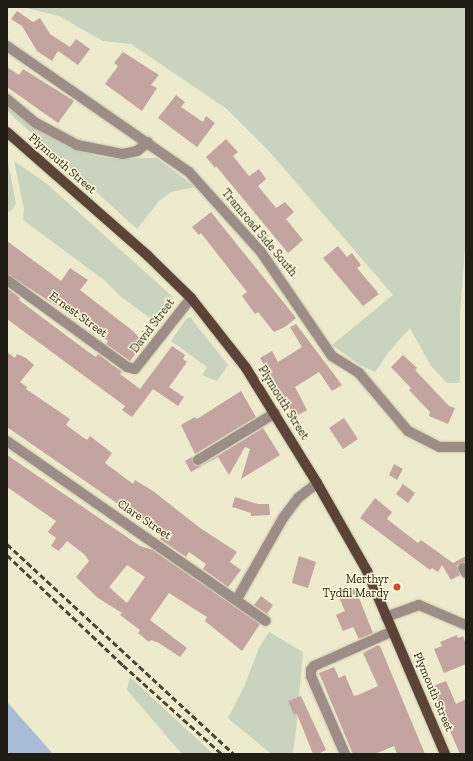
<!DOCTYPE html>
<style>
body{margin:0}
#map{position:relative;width:473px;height:761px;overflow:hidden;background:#eeeace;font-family:"Zilla Slab",serif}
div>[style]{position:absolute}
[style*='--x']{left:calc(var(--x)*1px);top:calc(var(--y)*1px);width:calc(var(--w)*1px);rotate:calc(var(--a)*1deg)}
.green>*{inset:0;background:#cad3bd}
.water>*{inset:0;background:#a8bbd7}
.building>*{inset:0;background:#c3a49f}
.roads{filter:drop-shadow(0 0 1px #c9c5ad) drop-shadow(0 0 1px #c9c5ad)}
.minor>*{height:10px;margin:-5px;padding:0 5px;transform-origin:5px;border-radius:5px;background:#9c8d86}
.primary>*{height:10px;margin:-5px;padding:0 5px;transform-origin:5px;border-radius:5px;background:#5b4437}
.rail>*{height:3px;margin-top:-1.5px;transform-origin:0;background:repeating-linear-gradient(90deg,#484538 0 6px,transparent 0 9px)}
.dots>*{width:11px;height:11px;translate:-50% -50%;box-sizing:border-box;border:2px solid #fcf7db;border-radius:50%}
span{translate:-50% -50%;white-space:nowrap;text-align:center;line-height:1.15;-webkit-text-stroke:3px #fcf7db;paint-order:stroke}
.street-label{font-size:12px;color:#201e14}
.poi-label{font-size:12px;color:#201e14}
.right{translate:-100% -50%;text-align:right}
.frame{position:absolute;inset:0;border:8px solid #201e14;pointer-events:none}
</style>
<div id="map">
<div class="green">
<i style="clip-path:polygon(23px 7px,466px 7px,466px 234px,460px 314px,460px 383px,447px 383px,431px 366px,410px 328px,388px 353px,375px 372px,360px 365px,332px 345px,393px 295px,268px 150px,227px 109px,131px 44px,103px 41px,59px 16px)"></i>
<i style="clip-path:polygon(7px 104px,61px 143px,97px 156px,118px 159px,157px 158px,195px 187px,171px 192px,159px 201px,137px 229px,7px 111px)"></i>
<i style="clip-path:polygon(7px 157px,16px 204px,10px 212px,7px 210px)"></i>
<i style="clip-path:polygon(14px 161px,47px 184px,173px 297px,174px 302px,158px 324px,120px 296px,104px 280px,23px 220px,24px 209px)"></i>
<i style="clip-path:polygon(190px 317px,228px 365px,217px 381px,202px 375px,207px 367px,171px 341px,186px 319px)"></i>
<i style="clip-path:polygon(269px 632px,303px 652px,299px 697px,288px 701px,294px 715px,298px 714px,293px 754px,271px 754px,228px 718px,244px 687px,259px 648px)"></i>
<i style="clip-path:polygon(130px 677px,213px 754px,182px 754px,127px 690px)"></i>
</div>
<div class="water">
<i style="clip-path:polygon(7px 702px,39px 738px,53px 754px,10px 754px,7px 751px)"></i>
</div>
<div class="building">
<i style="clip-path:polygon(17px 11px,33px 22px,40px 18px,50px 34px,70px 47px,76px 39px,90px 49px,78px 65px,58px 51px,52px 61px,37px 51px,22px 26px,11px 19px)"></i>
<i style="clip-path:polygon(123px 52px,159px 75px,151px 85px,157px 88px,142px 111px,105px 84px,118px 66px,114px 63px)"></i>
<i style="clip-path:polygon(7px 67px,19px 75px,23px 69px,74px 101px,58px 123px,7px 87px)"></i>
<i style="clip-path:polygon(176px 95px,185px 102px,181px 107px,203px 122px,206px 116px,215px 123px,197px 147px,158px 118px)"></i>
<i style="clip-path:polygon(226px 139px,238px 152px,233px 156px,249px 176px,259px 169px,266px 179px,258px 186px,276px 208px,285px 202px,294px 212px,286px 219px,303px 240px,288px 253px,216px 166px,215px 168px,206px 157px)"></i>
<i style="clip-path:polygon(211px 212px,296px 318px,285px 327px,274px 332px,258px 312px,255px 314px,242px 296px,247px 292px,201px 233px,199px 235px,192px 227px)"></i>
<i style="clip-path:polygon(7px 241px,61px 281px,70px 268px,88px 280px,80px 290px,133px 331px,144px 343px,130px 361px,106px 344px,108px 341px,94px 330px,7px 274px)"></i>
<i style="clip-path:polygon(338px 246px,347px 257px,352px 253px,361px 265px,357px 268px,379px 294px,363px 306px,323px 258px)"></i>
<i style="clip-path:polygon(7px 288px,20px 298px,19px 300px,87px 351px,96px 357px,98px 354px,122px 372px,120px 374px,140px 389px,172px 346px,185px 355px,183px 359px,187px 362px,169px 387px,184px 397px,178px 406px,153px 389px,132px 417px,122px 410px,125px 406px,7px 319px)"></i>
<i style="clip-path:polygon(296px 324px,342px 385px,332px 391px,319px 372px,295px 387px,307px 410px,295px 417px,260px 358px,272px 351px,278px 362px,302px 347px,290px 327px)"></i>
<i style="clip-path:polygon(7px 352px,15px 358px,17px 354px,26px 358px,34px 365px,20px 382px,27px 387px,26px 389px,70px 419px,66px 425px,87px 440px,90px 436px,112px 453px,105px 463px,133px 484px,135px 480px,153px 491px,200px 528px,237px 552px,230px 562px,241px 570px,228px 587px,203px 569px,206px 564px,189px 552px,186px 557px,160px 539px,163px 535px,7px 427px)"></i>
<i style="clip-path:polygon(403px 355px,417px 368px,415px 370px,449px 406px,455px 408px,448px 424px,429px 416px,430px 412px,409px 390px,411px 388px,391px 367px)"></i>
<i style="clip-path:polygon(241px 391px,256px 417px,195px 454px,181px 425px,195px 417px,197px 419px)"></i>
<i style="clip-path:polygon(344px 418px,358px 439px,343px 449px,329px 428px)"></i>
<i style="clip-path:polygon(263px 428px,280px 455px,241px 479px,250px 449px,245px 447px,229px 475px,218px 457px,191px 472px,185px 461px,192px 457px,195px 465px,201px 466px)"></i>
<i style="clip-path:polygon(evenodd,7px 455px,140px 546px,153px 550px,260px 624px,242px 651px,205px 621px,207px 617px,169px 593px,150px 620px,187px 648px,180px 657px,159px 643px,151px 640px,149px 642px,138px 633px,140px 630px,120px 615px,122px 613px,98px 598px,76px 577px,89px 561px,84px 554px,67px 541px,59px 551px,51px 546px,56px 538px,48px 532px,56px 521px,7px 487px,7px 455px,127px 565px,145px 577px,127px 603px,109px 587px,127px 565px)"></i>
<i style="clip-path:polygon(394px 464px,403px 469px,397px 480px,389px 475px)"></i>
<i style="clip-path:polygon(403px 484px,415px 493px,408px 503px,396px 494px)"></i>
<i style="clip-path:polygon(235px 497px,258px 504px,269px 504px,270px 515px,251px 516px,251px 513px,232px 507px)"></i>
<i style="clip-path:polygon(375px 498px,392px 512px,387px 519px,418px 543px,421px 540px,453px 563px,466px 556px,466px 562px,457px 565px,460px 575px,451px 580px,442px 565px,438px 572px,432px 568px,430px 570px,360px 518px)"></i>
<i style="clip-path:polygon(299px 556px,316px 562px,308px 588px,292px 583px)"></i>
<i style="clip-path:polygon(355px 588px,373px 633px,359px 639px,353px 627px,343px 631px,336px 615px,345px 611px,338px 595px)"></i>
<i style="clip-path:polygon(261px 596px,273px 605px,267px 614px,254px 605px)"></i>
<i style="clip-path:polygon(457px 635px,458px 638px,463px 636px,466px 644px,466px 664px,444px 673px,434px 649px,442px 646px,440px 642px)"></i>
<i style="clip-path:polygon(378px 645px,380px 646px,425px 754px,397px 754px,394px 746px,375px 754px,353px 754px,319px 673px,334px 667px,339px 678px,345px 675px,354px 696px,358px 695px,378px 686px,363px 653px)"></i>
<i style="clip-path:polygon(446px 681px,456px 704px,466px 699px,466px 754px,460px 754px,431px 687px)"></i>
<i style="clip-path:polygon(301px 696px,326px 750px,317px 754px,313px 754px,297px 714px,294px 715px,288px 701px)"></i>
</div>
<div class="roads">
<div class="minor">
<i style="--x:7;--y:46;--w:221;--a:34.7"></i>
<i style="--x:189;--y:172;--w:108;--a:48"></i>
<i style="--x:261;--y:252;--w:126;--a:55.7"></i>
<i style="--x:332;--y:356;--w:32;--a:32"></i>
<i style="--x:359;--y:373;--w:76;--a:49.8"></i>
<i style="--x:408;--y:431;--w:35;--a:27"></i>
<i style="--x:439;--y:447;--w:27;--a:0"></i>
<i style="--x:7;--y:99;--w:38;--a:40"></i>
<i style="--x:36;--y:123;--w:47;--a:28.2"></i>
<i style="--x:77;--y:145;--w:47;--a:11.1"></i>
<i style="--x:123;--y:154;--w:14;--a:-12"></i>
<i style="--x:137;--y:151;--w:14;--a:-39"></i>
<i style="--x:7;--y:280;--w:148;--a:35.9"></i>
<i style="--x:127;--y:367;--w:8;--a:14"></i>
<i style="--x:135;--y:369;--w:90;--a:-51.7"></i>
<i style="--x:7;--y:441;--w:315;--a:34.8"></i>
<i style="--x:198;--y:460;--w:90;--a:-31.4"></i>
<i style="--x:463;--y:568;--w:6;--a:59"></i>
<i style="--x:237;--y:599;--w:93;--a:-60.4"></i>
<i style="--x:283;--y:518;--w:25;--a:-53"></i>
<i style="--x:298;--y:498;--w:24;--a:-38"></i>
<i style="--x:386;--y:617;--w:35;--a:-20"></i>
<i style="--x:419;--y:605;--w:51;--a:23.1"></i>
<i style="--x:345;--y:754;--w:85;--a:-113.6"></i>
<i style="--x:311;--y:676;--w:6;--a:-90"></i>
<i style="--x:311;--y:670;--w:5;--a:-53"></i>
<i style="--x:314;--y:666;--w:86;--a:-23.9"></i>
</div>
<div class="primary">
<i style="--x:7;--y:132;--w:188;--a:41.3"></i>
<i style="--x:148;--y:256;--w:60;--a:44.3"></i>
<i style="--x:191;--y:298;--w:89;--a:51.8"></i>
<i style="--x:246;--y:368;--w:135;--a:58.3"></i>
<i style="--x:317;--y:483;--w:101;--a:60.4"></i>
<i style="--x:367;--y:571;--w:199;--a:66.9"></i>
</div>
</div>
<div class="rail">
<i style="--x:7;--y:544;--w:309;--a:42.8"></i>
<i style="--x:7;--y:555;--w:160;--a:43.5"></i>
<i style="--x:123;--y:665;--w:133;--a:42"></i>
</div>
<div class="dots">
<i style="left:397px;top:587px;background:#d4492d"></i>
</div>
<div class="street-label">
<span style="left:62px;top:164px;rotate:41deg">Plymouth Street</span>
<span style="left:259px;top:233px;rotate:50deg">Tramroad Side South</span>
<span style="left:78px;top:315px;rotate:36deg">Ernest Street</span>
<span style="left:153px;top:326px;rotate:-53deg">David Street</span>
<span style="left:283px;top:403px;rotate:58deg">Plymouth Street</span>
<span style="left:144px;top:520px;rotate:34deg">Clare Street</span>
<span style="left:433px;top:692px;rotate:67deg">Plymouth Street</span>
</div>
<div class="poi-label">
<span class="right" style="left:389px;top:587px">Merthyr<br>Tydfil Mardy</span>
</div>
<div class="frame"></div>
</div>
